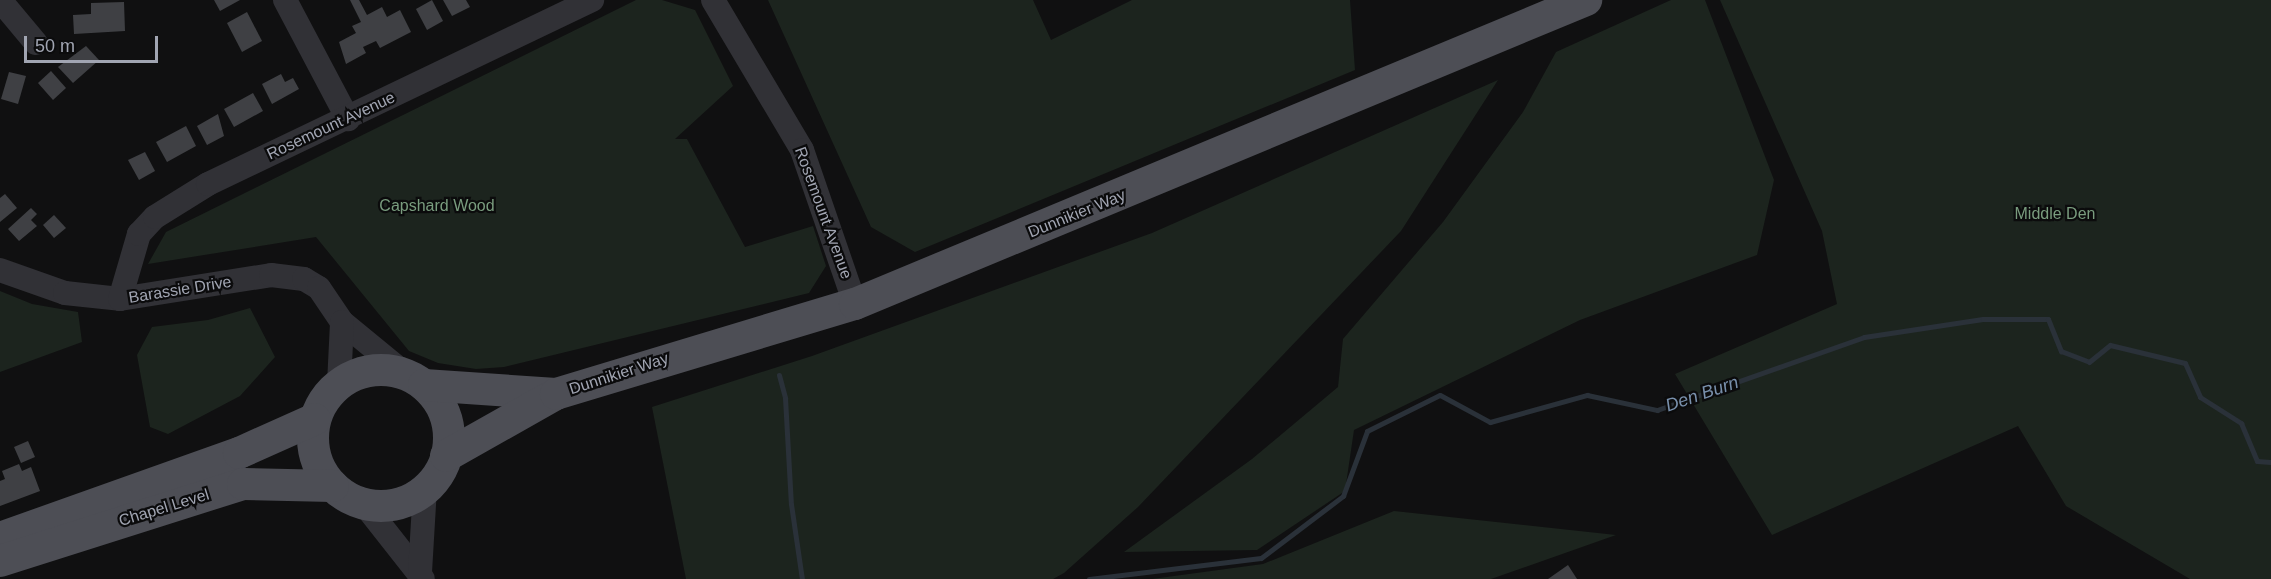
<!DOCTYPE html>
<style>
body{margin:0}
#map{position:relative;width:2271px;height:579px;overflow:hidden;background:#101011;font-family:Helvetica,sans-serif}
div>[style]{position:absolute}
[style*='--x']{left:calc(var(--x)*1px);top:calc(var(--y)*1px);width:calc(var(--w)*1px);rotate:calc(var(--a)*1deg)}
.green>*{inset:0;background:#1c241e}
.stream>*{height:5px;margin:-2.5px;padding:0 2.5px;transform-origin:2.5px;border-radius:2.5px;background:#2a3139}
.building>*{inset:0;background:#3f4044}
.minor>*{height:24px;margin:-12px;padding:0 12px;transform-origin:12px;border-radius:12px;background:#313136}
.major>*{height:32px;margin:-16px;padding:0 16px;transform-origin:16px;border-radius:16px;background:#4d4e55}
.major>.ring{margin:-16px;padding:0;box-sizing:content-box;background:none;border:32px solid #4d4e55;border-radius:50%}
span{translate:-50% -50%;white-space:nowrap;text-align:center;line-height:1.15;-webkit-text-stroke:4.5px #0b0b0c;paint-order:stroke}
.street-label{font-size:16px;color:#a1a5b2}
.park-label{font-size:16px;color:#799c7e}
.water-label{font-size:18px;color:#7990ac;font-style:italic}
.scale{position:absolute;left:24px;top:36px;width:134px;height:27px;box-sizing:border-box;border:3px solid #a1a5b2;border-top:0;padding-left:8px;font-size:18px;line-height:21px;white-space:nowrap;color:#a1a5b2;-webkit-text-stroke:4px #0b0b0c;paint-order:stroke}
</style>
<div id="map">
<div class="green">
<i style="clip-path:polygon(636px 0,662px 0,695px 10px,733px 86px,675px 139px,687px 139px,745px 247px,813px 226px,826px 266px,809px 293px,504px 367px,476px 369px,438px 363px,409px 351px,316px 237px,148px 264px,166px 232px)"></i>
<i style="clip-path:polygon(768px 0,1033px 0,1051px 40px,1132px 0,1350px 0,1355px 70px,915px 252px,871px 227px)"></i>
<i style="clip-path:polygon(1671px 0,1705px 0,1774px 180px,1757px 255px,1580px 320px,1354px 430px,1345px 491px,1257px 550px,1124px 552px,1252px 459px,1338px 387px,1343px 339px,1443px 222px,1523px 112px,1556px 52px)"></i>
<i style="clip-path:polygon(1720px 0,2271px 0,2271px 579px,2190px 579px,2066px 506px,2018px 426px,1772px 535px,1675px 374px,1837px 304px,1822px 231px)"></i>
<i style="clip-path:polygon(1498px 80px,1401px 231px,1138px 507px,1064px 573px,1053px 579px,686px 579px,652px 407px,812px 356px,1152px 233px)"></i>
<i style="clip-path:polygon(0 291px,32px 304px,78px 312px,82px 342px,0 372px)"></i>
<i style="clip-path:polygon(250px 308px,275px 357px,240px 396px,168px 434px,150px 427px,137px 355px,152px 327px,208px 320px)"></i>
<i style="clip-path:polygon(1394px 511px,1616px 535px,1491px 579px,1152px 579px,1263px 564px)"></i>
</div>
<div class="stream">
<i style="--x:779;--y:375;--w:24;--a:75"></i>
<i style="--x:785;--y:398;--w:106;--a:86.8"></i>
<i style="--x:791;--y:504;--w:76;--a:81.7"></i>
<i style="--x:1089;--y:579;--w:173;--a:-7"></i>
<i style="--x:1261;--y:558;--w:103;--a:-37.1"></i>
<i style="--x:1343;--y:496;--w:69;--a:-69.7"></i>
<i style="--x:1367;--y:431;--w:81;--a:-26.3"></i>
<i style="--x:1440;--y:395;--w:57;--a:28.4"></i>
<i style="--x:1490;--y:422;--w:101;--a:-15.6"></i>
<i style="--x:1587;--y:395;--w:72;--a:12.1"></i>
<i style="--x:1657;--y:410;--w:219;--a:-19.4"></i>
<i style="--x:1864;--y:337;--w:120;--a:-8.6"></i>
<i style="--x:1983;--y:319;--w:65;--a:0"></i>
<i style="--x:2048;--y:319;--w:35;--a:68"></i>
<i style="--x:2061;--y:351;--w:30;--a:21"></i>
<i style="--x:2089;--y:362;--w:27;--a:-39"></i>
<i style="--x:2110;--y:345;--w:77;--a:13.5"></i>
<i style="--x:2185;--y:363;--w:37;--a:66"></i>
<i style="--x:2200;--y:397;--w:49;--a:32.4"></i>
<i style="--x:2241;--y:423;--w:41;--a:67.2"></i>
<i style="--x:2257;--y:461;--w:14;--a:4"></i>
</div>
<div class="building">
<i style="clip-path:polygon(214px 0,240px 0,220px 11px)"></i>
<i style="clip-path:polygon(350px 0,359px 0,367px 15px,382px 7px,387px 17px,400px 10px,411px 32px,380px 48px,376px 41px,363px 47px,366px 53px,346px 64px,339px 42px,356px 33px,352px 26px,361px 22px)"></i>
<i style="clip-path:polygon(432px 0,443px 21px,427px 30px,416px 9px)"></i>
<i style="clip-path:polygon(443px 0,466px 0,470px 7px,452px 16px)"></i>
<i style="clip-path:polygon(124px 2px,125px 31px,74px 34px,73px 15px,91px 14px,91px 3px)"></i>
<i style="clip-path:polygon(247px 12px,262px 41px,242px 52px,227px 23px)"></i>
<i style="clip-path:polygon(86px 46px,99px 60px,73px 83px,58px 67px)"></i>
<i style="clip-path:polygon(51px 71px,66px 88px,53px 100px,38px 83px)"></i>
<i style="clip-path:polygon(9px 72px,26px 76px,18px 104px,1px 99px)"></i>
<i style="clip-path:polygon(281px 74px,285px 82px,293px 78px,299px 89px,272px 104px,262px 84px)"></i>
<i style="clip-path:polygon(253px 93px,263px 111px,234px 127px,224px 109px)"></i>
<i style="clip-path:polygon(218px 114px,224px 136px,207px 145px,197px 126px)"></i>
<i style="clip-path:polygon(186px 126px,196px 146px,167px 162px,156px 142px)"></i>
<i style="clip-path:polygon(145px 152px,155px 171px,139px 180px,128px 160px)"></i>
<i style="clip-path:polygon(5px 194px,17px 208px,0 222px,0 198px)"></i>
<i style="clip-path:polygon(31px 208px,37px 214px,31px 220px,37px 226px,19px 241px,8px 229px)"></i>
<i style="clip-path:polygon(54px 215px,66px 228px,54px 238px,43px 225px)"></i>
<i style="clip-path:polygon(28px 441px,35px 457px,21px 463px,14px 447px)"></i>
<i style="clip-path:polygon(19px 464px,22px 471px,31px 467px,40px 491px,0 506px,0 481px,5px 479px,2px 471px)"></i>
<i style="clip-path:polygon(1568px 565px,1577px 579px,1548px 579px)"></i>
</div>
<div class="minor">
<i style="--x:0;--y:0;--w:56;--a:50.1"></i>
<i style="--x:285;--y:0;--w:135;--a:62.1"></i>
<i style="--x:713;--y:0;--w:174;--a:59.3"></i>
<i style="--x:802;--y:150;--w:163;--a:71"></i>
<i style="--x:0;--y:270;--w:69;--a:19.5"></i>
<i style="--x:65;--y:293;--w:55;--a:6.2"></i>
<i style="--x:120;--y:299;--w:153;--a:-9"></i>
<i style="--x:271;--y:275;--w:33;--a:7"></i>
<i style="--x:304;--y:279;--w:17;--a:31"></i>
<i style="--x:319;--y:288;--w:41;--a:55.9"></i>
<i style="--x:342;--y:322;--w:80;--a:39.4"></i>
<i style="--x:120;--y:299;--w:68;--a:-73.7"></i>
<i style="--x:139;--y:234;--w:23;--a:-47"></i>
<i style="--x:155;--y:217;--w:62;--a:-31.9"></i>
<i style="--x:208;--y:184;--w:426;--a:-25.6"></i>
<i style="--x:339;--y:384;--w:62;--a:-87.2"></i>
<i style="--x:364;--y:504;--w:95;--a:51.8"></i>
<i style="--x:420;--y:572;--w:83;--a:-86.6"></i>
</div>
<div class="major">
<i class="ring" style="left:313px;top:370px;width:104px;height:104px"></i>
<i style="--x:424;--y:385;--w:132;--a:3.9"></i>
<i style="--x:446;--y:456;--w:126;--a:-29.4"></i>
<i style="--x:556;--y:394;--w:312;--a:-16.8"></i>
<i style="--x:855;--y:304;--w:792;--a:-22.58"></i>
<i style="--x:0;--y:538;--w:254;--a:-19.6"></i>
<i style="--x:239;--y:453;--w:83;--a:-24.1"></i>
<i style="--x:0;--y:561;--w:255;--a:-17.6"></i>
<i style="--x:243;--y:484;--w:90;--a:1.3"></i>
</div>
<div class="street-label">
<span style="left:331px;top:126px;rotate:-25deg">Rosemount Avenue</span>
<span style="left:823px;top:213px;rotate:70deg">Rosemount Avenue</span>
<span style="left:1077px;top:214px;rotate:-22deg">Dunnikier Way</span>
<span style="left:180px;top:290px;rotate:-9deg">Barassie Drive</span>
<span style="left:619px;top:374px;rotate:-18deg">Dunnikier Way</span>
<span style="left:164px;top:508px;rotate:-17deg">Chapel Level</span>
</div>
<div class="park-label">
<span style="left:437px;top:206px">Capshard Wood</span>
<span style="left:2055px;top:214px">Middle Den</span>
</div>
<div class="water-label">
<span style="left:1702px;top:394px;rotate:-19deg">Den Burn</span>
</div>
<div class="scale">50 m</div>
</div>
